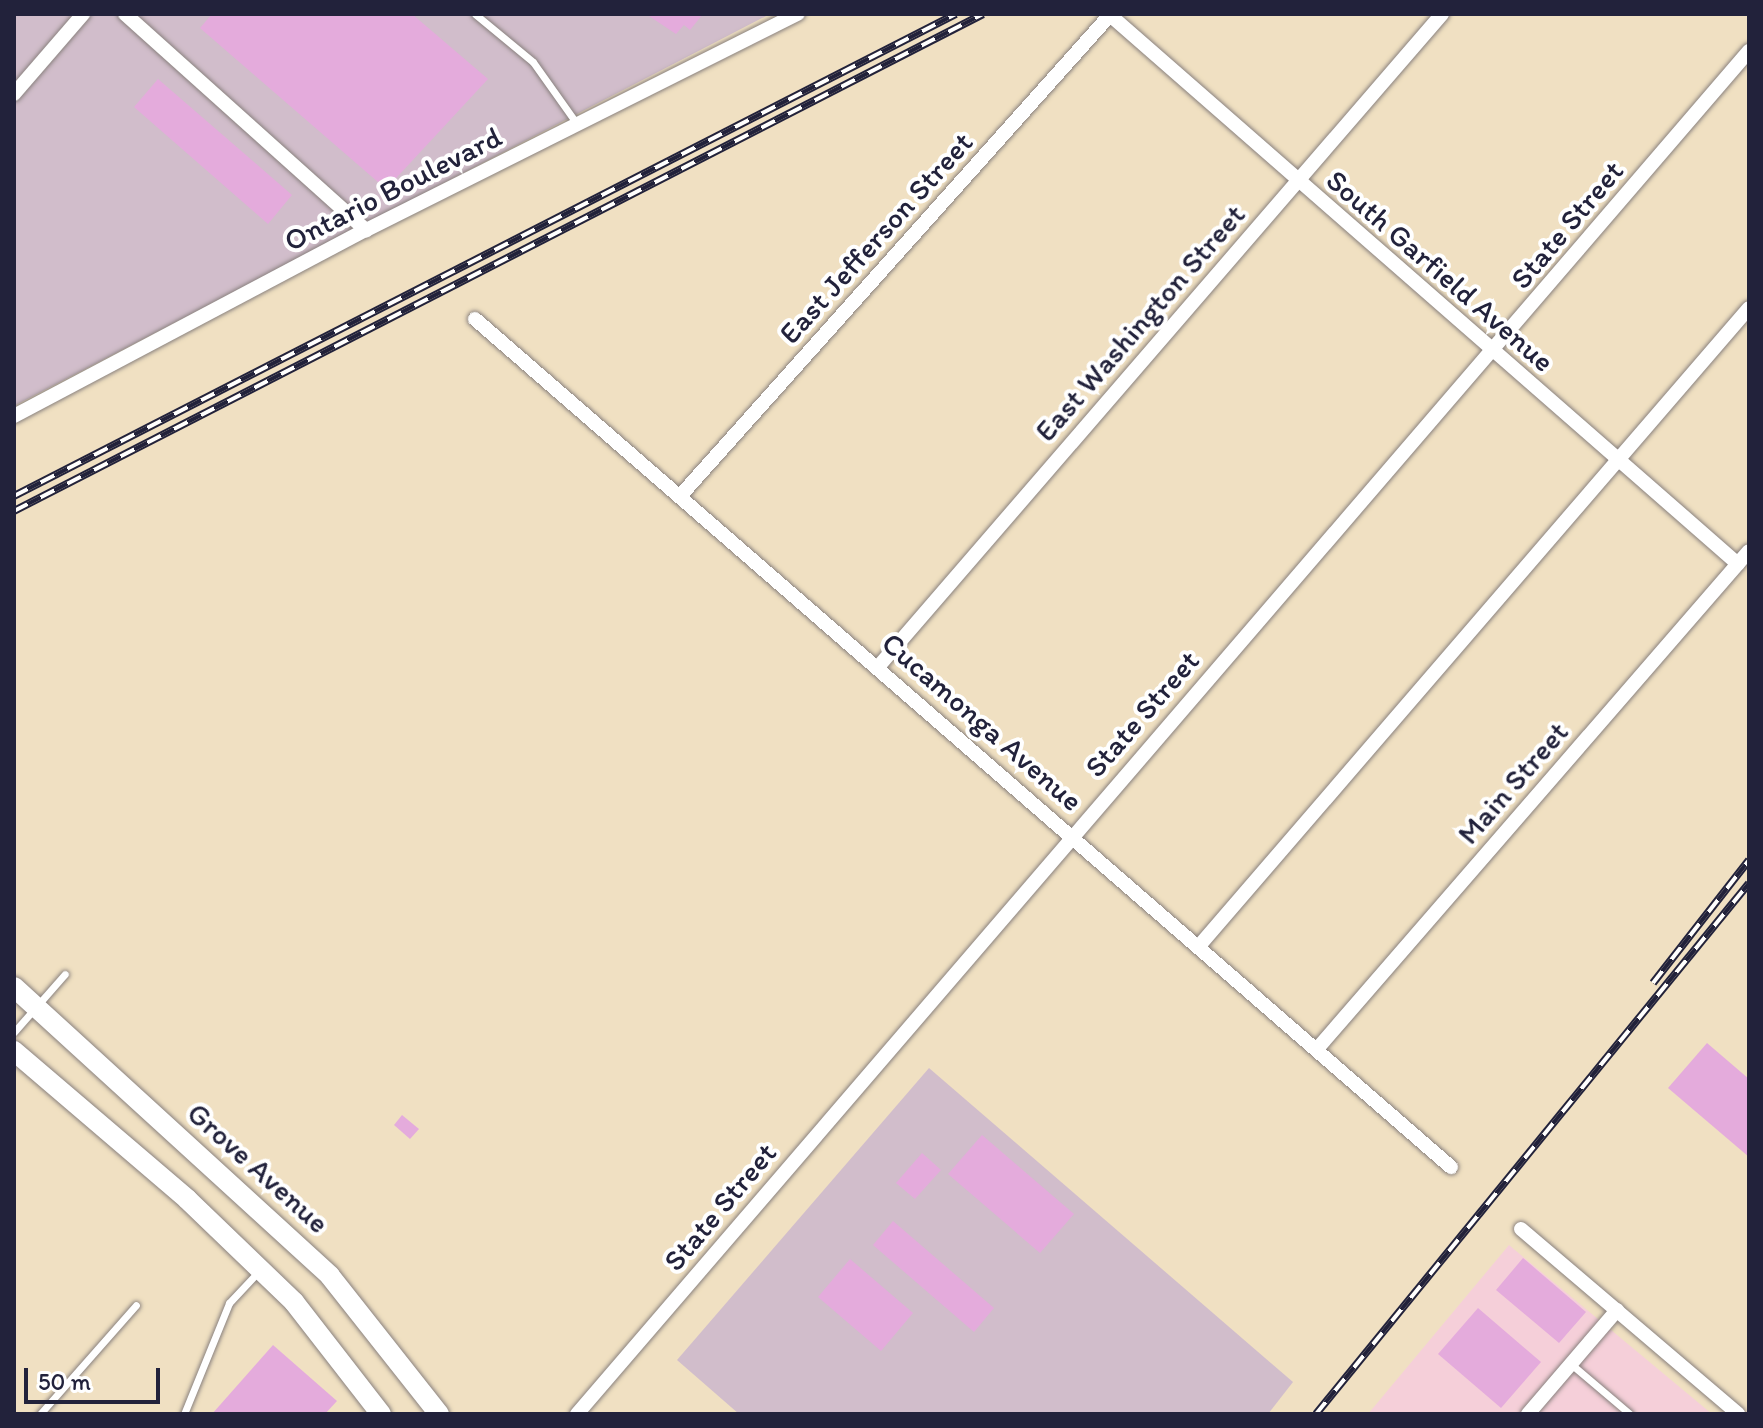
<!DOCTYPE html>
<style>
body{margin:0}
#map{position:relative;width:1763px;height:1428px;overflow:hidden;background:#f0e0c2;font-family:Itim,sans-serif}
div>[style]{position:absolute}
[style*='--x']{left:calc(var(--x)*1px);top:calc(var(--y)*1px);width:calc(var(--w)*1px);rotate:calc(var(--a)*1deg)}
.built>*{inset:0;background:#f5cfd9}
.industrial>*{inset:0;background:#d1bdcb}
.building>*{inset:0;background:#e4abdc}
.roads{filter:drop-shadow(0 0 2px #89817e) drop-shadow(0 0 2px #89817e)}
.service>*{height:7px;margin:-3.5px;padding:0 3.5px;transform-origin:3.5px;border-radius:3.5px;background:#fff}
.minor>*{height:14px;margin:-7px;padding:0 7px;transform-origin:7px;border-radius:7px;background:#fff}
.secondary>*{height:20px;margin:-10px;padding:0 10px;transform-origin:10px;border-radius:10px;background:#fff}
.rail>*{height:8px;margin-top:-4px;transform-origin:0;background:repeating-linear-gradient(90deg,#fff 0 15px,#22223b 0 30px);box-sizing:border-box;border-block:2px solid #22223b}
span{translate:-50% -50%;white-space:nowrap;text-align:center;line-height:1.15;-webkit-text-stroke:8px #fff;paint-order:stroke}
.street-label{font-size:30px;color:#22223b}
.frame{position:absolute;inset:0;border:16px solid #22223b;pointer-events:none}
.scale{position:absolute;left:24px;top:1368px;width:136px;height:36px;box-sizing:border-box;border:4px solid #22223b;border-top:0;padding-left:10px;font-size:24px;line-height:28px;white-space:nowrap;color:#22223b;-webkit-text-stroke:6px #fff;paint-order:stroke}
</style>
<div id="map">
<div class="built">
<i style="clip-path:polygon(1509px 1245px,1712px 1414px,1368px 1414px)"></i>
</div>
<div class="industrial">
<i style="clip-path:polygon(14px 14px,770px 14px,14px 406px)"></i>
<i style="clip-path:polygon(929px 1068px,1293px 1382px,1268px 1414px,739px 1414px,677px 1360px)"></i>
</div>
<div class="building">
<i style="clip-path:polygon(212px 14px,412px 14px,488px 79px,386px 189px,200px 28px)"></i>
<i style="clip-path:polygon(646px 14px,703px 14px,690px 30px,684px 25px,676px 34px)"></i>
<i style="clip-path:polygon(158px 79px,292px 195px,268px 224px,134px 107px)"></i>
<i style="clip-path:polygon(1707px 1043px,1749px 1079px,1749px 1157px,1668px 1088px)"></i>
<i style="clip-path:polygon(402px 1115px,419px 1129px,410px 1139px,394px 1125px)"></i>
<i style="clip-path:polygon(982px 1135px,1074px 1214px,1040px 1253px,948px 1174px)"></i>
<i style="clip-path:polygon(922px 1153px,941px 1170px,915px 1199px,896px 1183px)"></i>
<i style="clip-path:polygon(893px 1221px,994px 1308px,974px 1332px,873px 1245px)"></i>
<i style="clip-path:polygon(1523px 1258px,1586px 1312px,1559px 1343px,1496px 1290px)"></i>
<i style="clip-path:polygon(850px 1259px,913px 1313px,881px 1351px,818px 1297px)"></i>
<i style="clip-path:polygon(1478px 1308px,1541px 1362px,1501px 1408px,1438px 1354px)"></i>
<i style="clip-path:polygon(273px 1345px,337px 1401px,325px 1414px,212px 1414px)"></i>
</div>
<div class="roads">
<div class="service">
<i style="--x:475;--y:14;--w:75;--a:39.6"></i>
<i style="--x:533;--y:62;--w:76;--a:54.6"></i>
<i style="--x:14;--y:1032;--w:77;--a:-48.7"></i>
<i style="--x:1571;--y:1364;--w:77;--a:40.3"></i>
<i style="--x:40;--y:1414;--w:145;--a:-48.6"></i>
<i style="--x:184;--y:1414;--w:120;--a:-67.9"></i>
<i style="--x:229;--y:1303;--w:44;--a:-46.8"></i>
</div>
<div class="minor">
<i style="--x:125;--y:14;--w:324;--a:41.9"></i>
<i style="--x:14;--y:94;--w:106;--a:-49.2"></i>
<i style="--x:475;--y:319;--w:1293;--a:40.99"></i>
<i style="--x:14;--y:416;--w:398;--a:-27.9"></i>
<i style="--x:366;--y:230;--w:483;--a:-26.6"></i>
<i style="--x:681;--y:495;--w:644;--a:-48.21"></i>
<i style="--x:1110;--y:15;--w:834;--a:41.16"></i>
<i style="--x:878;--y:667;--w:863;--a:-49.18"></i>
<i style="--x:1199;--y:946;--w:842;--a:-49.24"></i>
<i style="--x:1317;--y:1049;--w:659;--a:-49.06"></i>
<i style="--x:1521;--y:1229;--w:285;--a:40.4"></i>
<i style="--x:577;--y:1414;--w:1798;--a:-49.31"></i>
<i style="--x:1528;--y:1414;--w:137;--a:-49.4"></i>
</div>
<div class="secondary">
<i style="--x:14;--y:987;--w:428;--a:42.4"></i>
<i style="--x:330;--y:1276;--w:176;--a:51.7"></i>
<i style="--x:14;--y:1051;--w:228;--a:40.5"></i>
<i style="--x:187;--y:1199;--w:149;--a:43.9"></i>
<i style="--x:294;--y:1302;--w:142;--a:52.2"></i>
</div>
</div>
<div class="rail">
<i style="--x:14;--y:496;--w:1058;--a:-27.1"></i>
<i style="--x:14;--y:511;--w:1089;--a:-27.15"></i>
<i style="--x:1653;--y:983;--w:156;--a:-52"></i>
<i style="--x:1316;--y:1414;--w:685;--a:-50.8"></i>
</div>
<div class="street-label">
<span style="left:393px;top:189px;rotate:-27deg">Ontario Boulevard</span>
<span style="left:1567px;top:225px;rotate:-50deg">State Street</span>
<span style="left:876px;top:238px;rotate:-48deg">East Jefferson Street</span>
<span style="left:1440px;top:271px;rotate:41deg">South Garfield Avenue</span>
<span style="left:1140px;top:323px;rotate:-49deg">East Washington Street</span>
<span style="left:1142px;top:714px;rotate:-49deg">State Street</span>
<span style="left:982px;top:722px;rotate:41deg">Cucamonga Avenue</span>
<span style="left:1513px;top:783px;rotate:-49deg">Main Street</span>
<span style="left:258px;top:1168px;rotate:42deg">Grove Avenue</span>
<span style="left:720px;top:1207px;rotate:-50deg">State Street</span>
</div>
<div class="frame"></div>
<div class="scale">50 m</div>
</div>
